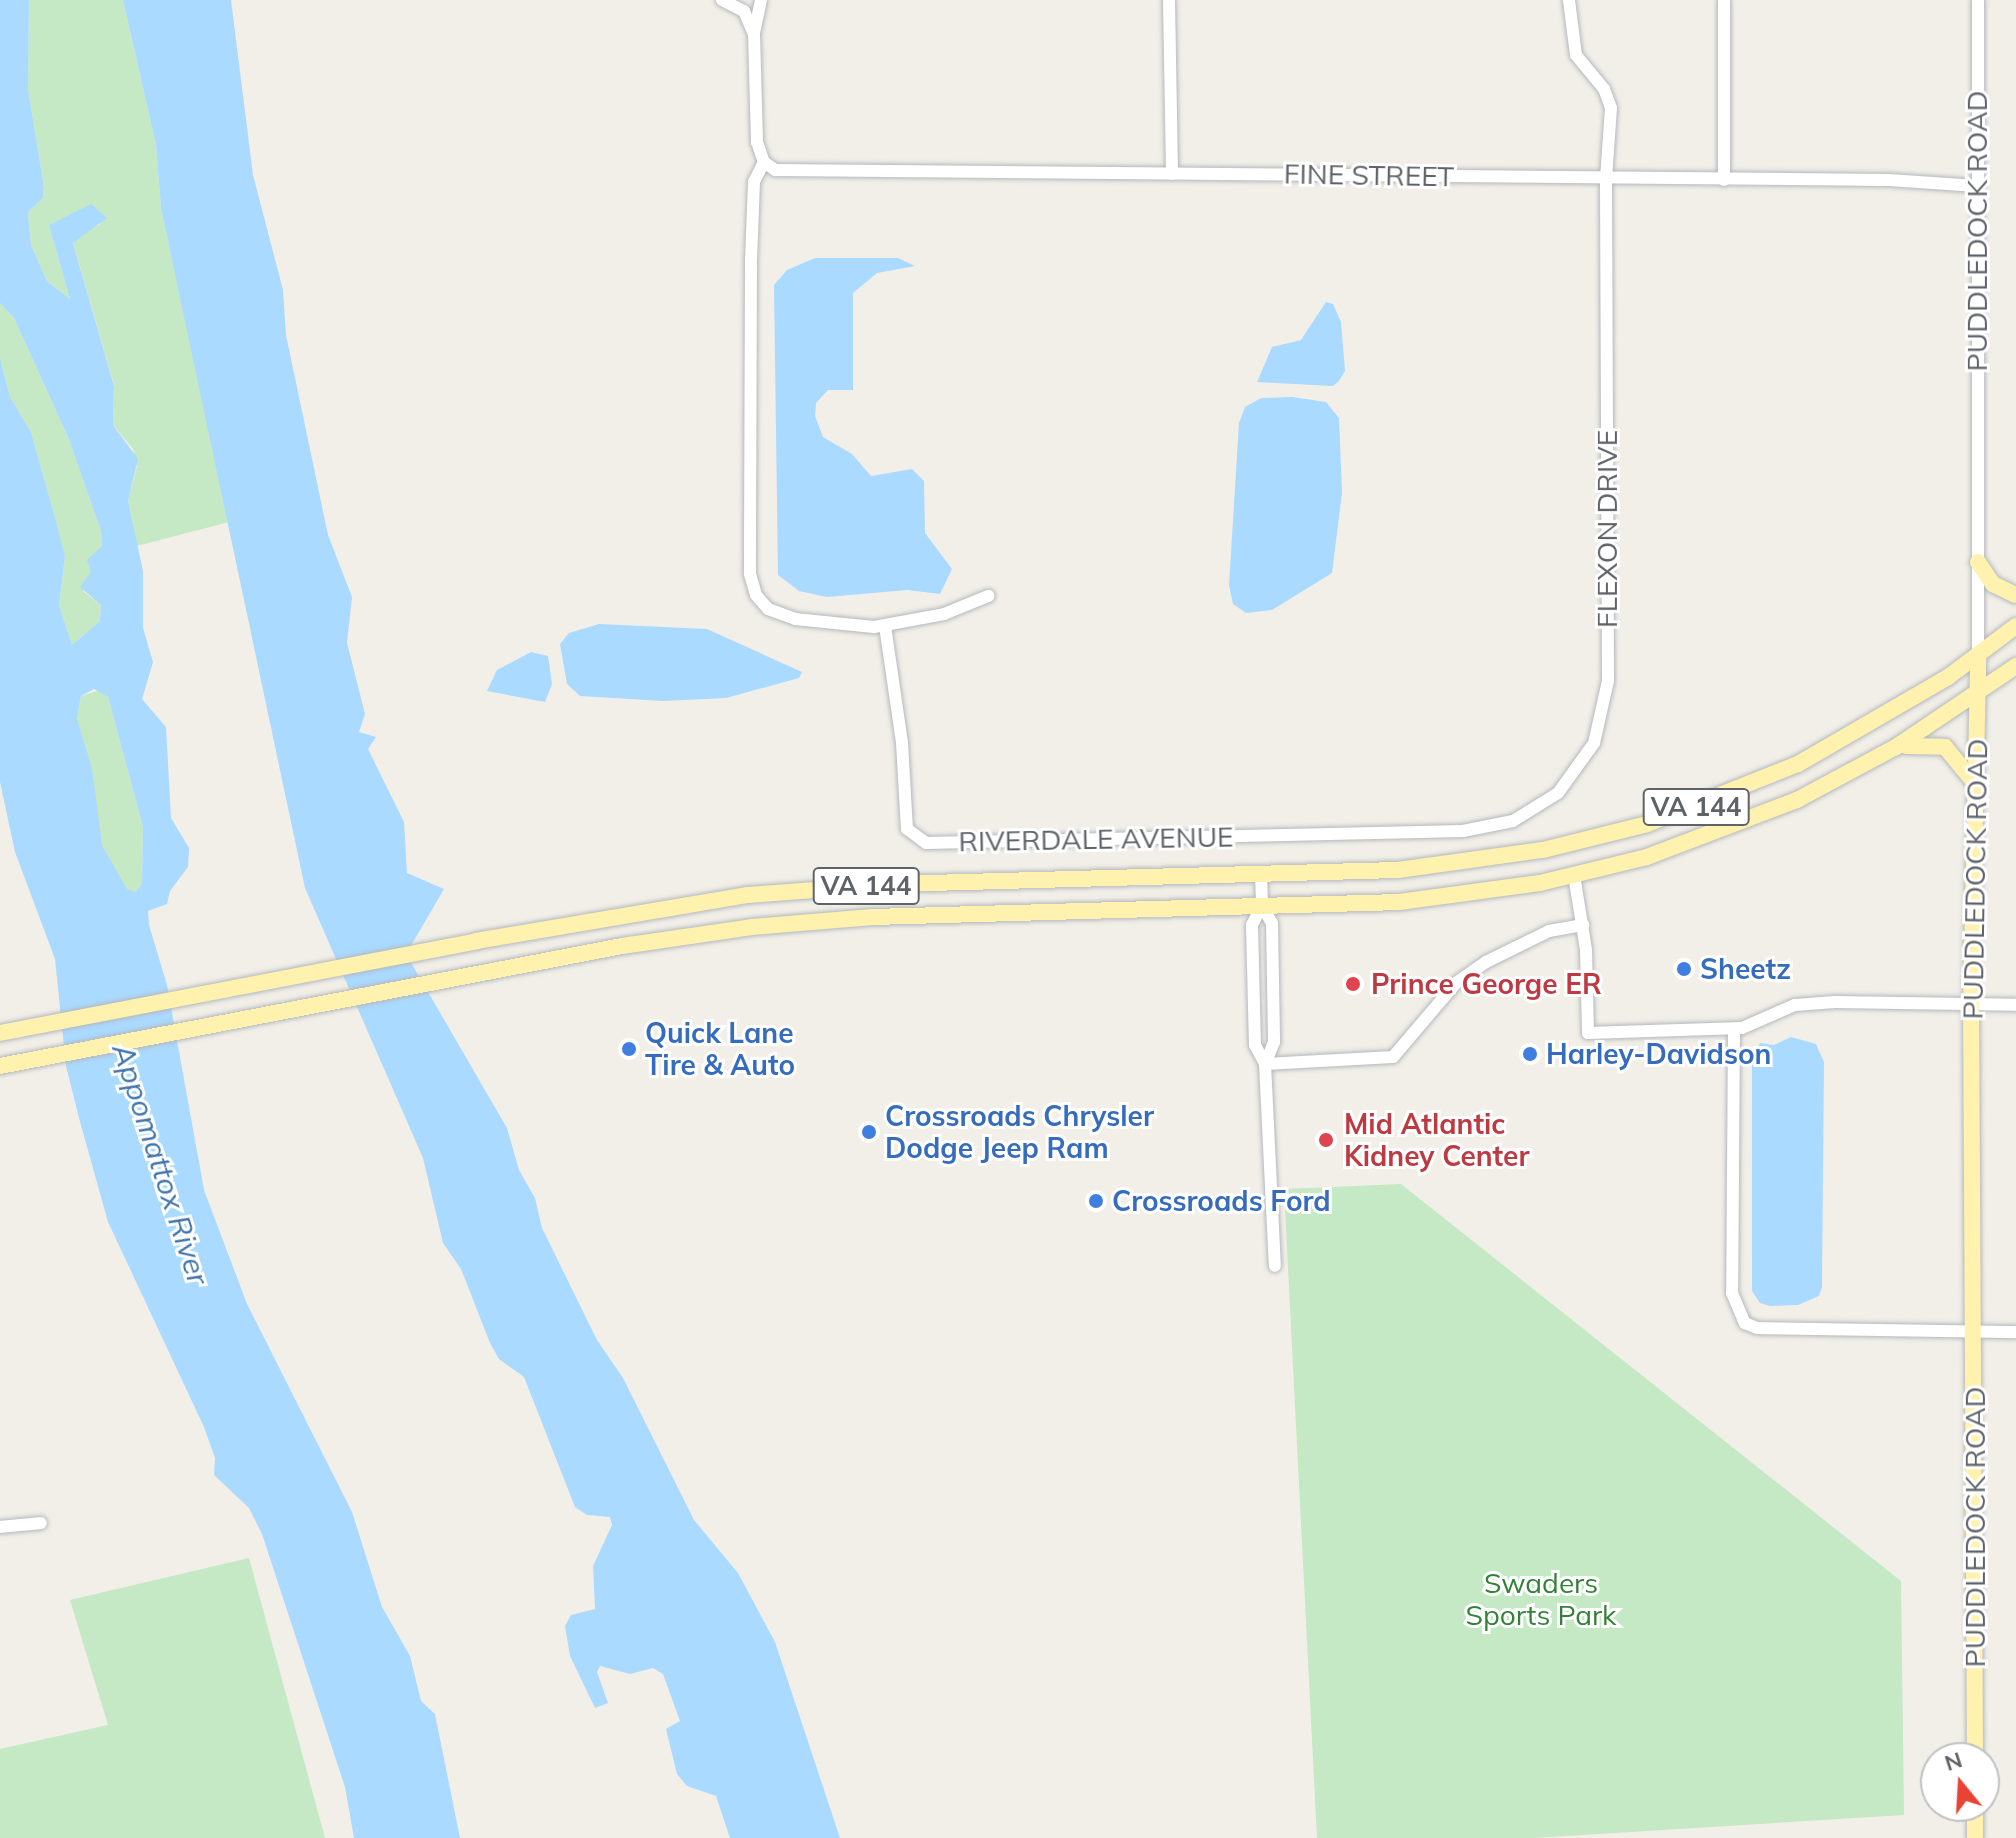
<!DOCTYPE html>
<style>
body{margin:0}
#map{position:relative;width:2016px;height:1838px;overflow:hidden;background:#f1efe8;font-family:Mulish,sans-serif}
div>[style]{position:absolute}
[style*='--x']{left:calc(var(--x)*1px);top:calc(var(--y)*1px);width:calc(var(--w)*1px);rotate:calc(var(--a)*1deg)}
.green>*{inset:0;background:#c5e8c5}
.water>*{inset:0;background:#aadaff}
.roads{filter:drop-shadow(0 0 2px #b5b8bc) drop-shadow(0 0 2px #b5b8bc)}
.minor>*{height:12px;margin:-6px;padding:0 6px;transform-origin:6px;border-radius:6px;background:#fff}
.major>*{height:16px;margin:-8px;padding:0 8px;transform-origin:8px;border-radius:8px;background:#fff2af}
.dots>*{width:22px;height:22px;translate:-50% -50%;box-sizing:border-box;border:4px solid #fff;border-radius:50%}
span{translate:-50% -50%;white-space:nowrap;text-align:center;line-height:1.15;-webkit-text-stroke:6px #fff;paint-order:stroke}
.shield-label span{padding:2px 6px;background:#fff;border:2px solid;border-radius:6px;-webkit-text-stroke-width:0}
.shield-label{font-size:26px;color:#5f6368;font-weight:700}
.street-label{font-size:28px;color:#5f6368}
.shop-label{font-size:28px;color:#366cbe;font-weight:700}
.left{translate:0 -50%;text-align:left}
.health-label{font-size:28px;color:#be3a42;font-weight:700}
.park-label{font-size:28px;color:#348238}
.water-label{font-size:30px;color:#4174aa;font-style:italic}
.north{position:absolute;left:1920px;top:1742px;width:80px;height:80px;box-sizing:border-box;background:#fff;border:2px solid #bfc1c3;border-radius:50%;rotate:342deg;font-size:22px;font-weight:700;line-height:32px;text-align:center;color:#5f6368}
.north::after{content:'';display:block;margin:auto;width:28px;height:36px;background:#ea4335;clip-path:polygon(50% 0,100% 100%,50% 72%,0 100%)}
</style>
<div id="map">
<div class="green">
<i style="clip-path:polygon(29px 0,123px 0,156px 145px,161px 208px,229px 522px,137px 546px,128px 501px,137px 466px,133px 449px,113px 425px,114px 385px,73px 242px,81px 232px,101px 224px,80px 211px,49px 225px,70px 299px,47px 281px,31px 245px,28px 212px,43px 198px,44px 187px,28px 89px)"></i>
<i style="clip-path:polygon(0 303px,14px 318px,68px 437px,101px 531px,102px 546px,83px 591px,101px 605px,100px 621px,72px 645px,59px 605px,65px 558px,55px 517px,31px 432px,10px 397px,0 358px)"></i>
<i style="clip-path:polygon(100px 690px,108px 697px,143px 827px,142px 884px,135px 892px,127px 890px,102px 845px,77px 719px,81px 696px)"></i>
<i style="clip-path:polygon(1401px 1184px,1901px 1581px,1904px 1815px,1534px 1838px,1317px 1838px,1284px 1189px)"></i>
<i style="clip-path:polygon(249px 1558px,325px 1838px,0 1838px,0 1749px,108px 1725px,70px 1600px)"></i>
</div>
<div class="water">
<i style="clip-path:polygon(evenodd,0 0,29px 0,28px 89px,44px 187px,43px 198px,28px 212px,31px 245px,47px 281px,70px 299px,49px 225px,91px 204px,107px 218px,73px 243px,114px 386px,113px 425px,138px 459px,128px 501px,143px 571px,143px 628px,153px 662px,142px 699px,166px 727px,171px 818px,189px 848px,188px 867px,170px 891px,167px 904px,148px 911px,149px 925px,167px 985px,204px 1190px,247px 1304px,352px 1512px,382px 1607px,410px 1656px,421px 1701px,435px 1714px,460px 1838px,354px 1838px,345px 1787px,262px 1534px,249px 1508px,214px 1475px,215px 1458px,204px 1427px,108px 1222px,79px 1118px,66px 1066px,55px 959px,15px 852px,0 782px,0 358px,10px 397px,31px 432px,55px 517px,65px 557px,59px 605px,72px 645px,100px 621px,101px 605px,80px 587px,91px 572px,87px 560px,102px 546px,101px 531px,68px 437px,14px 318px,0 303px,0 0,94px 689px,108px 697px,143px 827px,142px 884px,135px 892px,127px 889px,102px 845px,92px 769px,77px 719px,81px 696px,94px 689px)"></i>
<i style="clip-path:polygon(123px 0,231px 0,253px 175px,283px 290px,286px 335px,328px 535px,352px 597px,347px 643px,365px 714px,359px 732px,376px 737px,368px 749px,404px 822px,407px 873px,444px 889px,409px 949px,410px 961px,507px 1128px,519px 1170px,535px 1198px,542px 1228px,597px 1340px,623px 1378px,694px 1520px,738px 1573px,775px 1642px,840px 1838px,730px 1838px,716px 1796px,687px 1786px,677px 1774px,666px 1729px,680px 1721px,663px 1674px,653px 1668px,630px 1674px,600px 1666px,597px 1672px,608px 1703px,595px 1708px,570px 1656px,565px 1626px,571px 1615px,595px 1609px,593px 1566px,612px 1525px,610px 1517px,587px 1515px,575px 1507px,524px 1377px,499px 1359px,490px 1343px,461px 1269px,443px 1243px,423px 1158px,305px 888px,161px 208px,156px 145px)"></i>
<i style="clip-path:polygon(815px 258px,898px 258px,915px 266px,877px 273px,853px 293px,853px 390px,828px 390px,816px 403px,815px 416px,823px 437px,852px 454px,871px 476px,912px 469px,924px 481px,925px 533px,952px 569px,940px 594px,907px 590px,827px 597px,799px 591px,778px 575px,774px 285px,787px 270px)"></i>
<i style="clip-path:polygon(1326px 302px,1333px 304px,1341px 322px,1345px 371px,1339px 381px,1333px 386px,1257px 382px,1272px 347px,1301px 340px)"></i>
<i style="clip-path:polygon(1292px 397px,1326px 402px,1339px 418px,1342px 493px,1332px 573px,1272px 610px,1246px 613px,1233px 604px,1229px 585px,1239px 423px,1245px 407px,1261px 398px)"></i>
<i style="clip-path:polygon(599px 624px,707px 629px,802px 672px,799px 678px,726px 698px,663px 701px,580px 696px,567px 684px,560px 644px,569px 633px)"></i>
<i style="clip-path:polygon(531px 652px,548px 656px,552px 684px,545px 702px,487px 691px,497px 670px)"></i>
<i style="clip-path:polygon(1791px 1037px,1816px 1044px,1824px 1062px,1822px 1287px,1819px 1296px,1798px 1305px,1770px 1306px,1760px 1303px,1752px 1291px,1752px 1063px,1760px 1043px,1774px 1045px)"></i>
</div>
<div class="roads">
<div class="minor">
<i style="--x:722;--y:0;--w:25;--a:27"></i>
<i style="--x:744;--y:11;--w:25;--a:67"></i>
<i style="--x:761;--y:0;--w:35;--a:102"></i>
<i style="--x:754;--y:34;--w:108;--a:88.4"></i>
<i style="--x:757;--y:142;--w:21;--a:71"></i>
<i style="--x:764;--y:162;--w:14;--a:36"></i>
<i style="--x:775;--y:170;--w:1114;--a:0.51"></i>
<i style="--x:1889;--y:180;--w:88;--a:3.9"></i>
<i style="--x:1169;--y:0;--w:174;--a:89"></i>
<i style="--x:1978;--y:0;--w:656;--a:90"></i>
<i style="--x:764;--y:162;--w:22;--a:117"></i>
<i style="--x:754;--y:182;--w:77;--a:92.2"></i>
<i style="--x:751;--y:259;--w:315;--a:90.2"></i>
<i style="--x:750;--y:574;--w:22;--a:74"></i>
<i style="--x:756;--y:595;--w:18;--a:49"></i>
<i style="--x:768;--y:609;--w:29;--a:20"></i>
<i style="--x:795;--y:619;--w:79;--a:5.8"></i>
<i style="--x:874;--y:627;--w:71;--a:-10.5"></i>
<i style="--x:944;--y:614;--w:48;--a:-22.2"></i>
<i style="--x:1724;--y:180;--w:180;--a:-90"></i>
<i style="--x:885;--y:626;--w:118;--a:81.7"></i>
<i style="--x:902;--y:743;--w:86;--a:86.7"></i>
<i style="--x:907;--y:829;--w:24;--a:36"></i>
<i style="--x:926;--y:843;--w:537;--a:-1.28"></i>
<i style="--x:1463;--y:831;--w:51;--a:-11.3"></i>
<i style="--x:1513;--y:821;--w:53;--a:-31.9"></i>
<i style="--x:1558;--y:793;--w:62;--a:-54.2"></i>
<i style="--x:1594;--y:743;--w:64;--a:-77.3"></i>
<i style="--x:1608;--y:681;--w:502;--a:-90.23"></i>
<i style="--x:1606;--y:179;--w:71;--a:-86"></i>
<i style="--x:1611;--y:108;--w:20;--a:-110"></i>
<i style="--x:1604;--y:89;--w:44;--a:-129.5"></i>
<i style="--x:1576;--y:55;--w:55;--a:-97.3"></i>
<i style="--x:1261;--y:874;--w:32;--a:88"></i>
<i style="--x:1262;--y:906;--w:20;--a:60"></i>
<i style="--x:1272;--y:923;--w:119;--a:89"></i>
<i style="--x:1274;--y:1042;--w:24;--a:112"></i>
<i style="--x:1574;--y:875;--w:76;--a:80.9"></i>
<i style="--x:1586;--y:950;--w:83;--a:88.6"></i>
<i style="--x:1588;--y:1033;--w:154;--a:-1.9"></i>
<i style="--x:1742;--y:1028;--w:58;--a:-23.5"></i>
<i style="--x:1795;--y:1005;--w:40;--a:-4.3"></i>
<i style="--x:1835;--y:1002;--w:181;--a:0.9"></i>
<i style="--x:1262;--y:906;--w:21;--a:118"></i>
<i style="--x:1252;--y:925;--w:120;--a:88.6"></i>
<i style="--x:1255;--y:1045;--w:21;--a:62"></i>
<i style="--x:1265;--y:1064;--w:202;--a:87.2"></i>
<i style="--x:1734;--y:1029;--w:264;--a:90.4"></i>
<i style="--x:1732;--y:1293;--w:33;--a:67"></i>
<i style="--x:1745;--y:1323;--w:13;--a:23"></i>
<i style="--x:1757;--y:1328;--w:259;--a:0.9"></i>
<i style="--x:1265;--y:1064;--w:128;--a:-3.1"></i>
<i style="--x:1393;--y:1057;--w:97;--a:-49.6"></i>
<i style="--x:1456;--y:983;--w:37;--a:-35"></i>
<i style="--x:1486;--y:962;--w:70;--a:-26.2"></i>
<i style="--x:1549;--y:931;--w:35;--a:-10"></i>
<i style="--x:0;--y:1527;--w:41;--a:-5.6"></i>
</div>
<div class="major">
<i style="--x:1978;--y:562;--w:27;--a:56"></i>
<i style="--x:1993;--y:584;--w:25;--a:26"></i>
<i style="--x:1906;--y:746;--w:39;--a:1"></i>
<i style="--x:1945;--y:747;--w:45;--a:50.4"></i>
<i style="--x:0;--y:1033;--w:485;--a:-10.9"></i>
<i style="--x:476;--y:941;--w:276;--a:-9.6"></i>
<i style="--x:748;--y:895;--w:145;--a:-4.3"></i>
<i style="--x:893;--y:884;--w:505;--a:-1.59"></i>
<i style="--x:1398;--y:870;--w:146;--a:-7.9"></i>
<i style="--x:1543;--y:850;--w:107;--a:-14"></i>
<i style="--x:1647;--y:824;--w:162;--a:-21.7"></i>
<i style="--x:1798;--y:764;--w:173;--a:-30.1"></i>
<i style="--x:1948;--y:677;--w:85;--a:-36.9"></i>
<i style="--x:0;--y:1066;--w:633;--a:-10.92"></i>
<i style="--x:622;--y:946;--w:131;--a:-8.3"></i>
<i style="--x:752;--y:927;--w:121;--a:-4.7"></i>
<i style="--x:873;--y:917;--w:526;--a:-1.63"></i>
<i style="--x:1399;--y:902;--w:142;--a:-7.7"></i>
<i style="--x:1540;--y:883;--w:110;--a:-13.7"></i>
<i style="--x:1647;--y:857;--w:160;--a:-20.8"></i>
<i style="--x:1797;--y:800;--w:112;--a:-28.2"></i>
<i style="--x:1896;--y:747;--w:145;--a:-34"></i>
<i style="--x:1975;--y:1758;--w:754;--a:-90.3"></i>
<i style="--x:1971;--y:1004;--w:348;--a:-88.8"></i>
<i style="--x:1975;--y:1806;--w:32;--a:90"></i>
</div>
</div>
<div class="dots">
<i style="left:1684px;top:969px;background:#3f7fe0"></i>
<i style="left:1353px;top:984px;background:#e0444e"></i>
<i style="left:629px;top:1049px;background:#3f7fe0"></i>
<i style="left:1530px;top:1054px;background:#3f7fe0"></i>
<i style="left:869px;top:1132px;background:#3f7fe0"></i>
<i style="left:1326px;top:1140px;background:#e0444e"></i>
<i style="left:1096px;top:1201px;background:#3f7fe0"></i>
</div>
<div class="shield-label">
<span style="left:1696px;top:807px">VA 144</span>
<span style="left:866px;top:886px">VA 144</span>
</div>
<div class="street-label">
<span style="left:1369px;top:175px;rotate:1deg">FINE STREET</span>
<span style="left:1977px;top:231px;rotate:-90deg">PUDDLEDOCK ROAD</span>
<span style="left:1607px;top:529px;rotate:-90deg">FLEXON DRIVE</span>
<span style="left:1096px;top:839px;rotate:-1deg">RIVERDALE AVENUE</span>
<span style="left:1975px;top:879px;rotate:-89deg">PUDDLEDOCK ROAD</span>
<span style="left:1975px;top:1527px;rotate:-90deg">PUDDLEDOCK ROAD</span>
</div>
<div class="shop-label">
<span class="left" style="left:1700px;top:969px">Sheetz</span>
<span class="left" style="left:645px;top:1049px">Quick Lane<br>Tire &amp; Auto</span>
<span class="left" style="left:1546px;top:1054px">Harley-Davidson</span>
<span class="left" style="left:885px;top:1132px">Crossroads Chrysler<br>Dodge Jeep Ram</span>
<span class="left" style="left:1112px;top:1201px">Crossroads Ford</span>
</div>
<div class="health-label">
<span class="left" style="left:1371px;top:984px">Prince George ER</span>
<span class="left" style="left:1344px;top:1140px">Mid Atlantic<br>Kidney Center</span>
</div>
<div class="park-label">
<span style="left:1541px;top:1599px">Swaders<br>Sports Park</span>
</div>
<div class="water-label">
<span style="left:161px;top:1164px;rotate:72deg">Appomattox River</span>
</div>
<div class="north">N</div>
</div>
